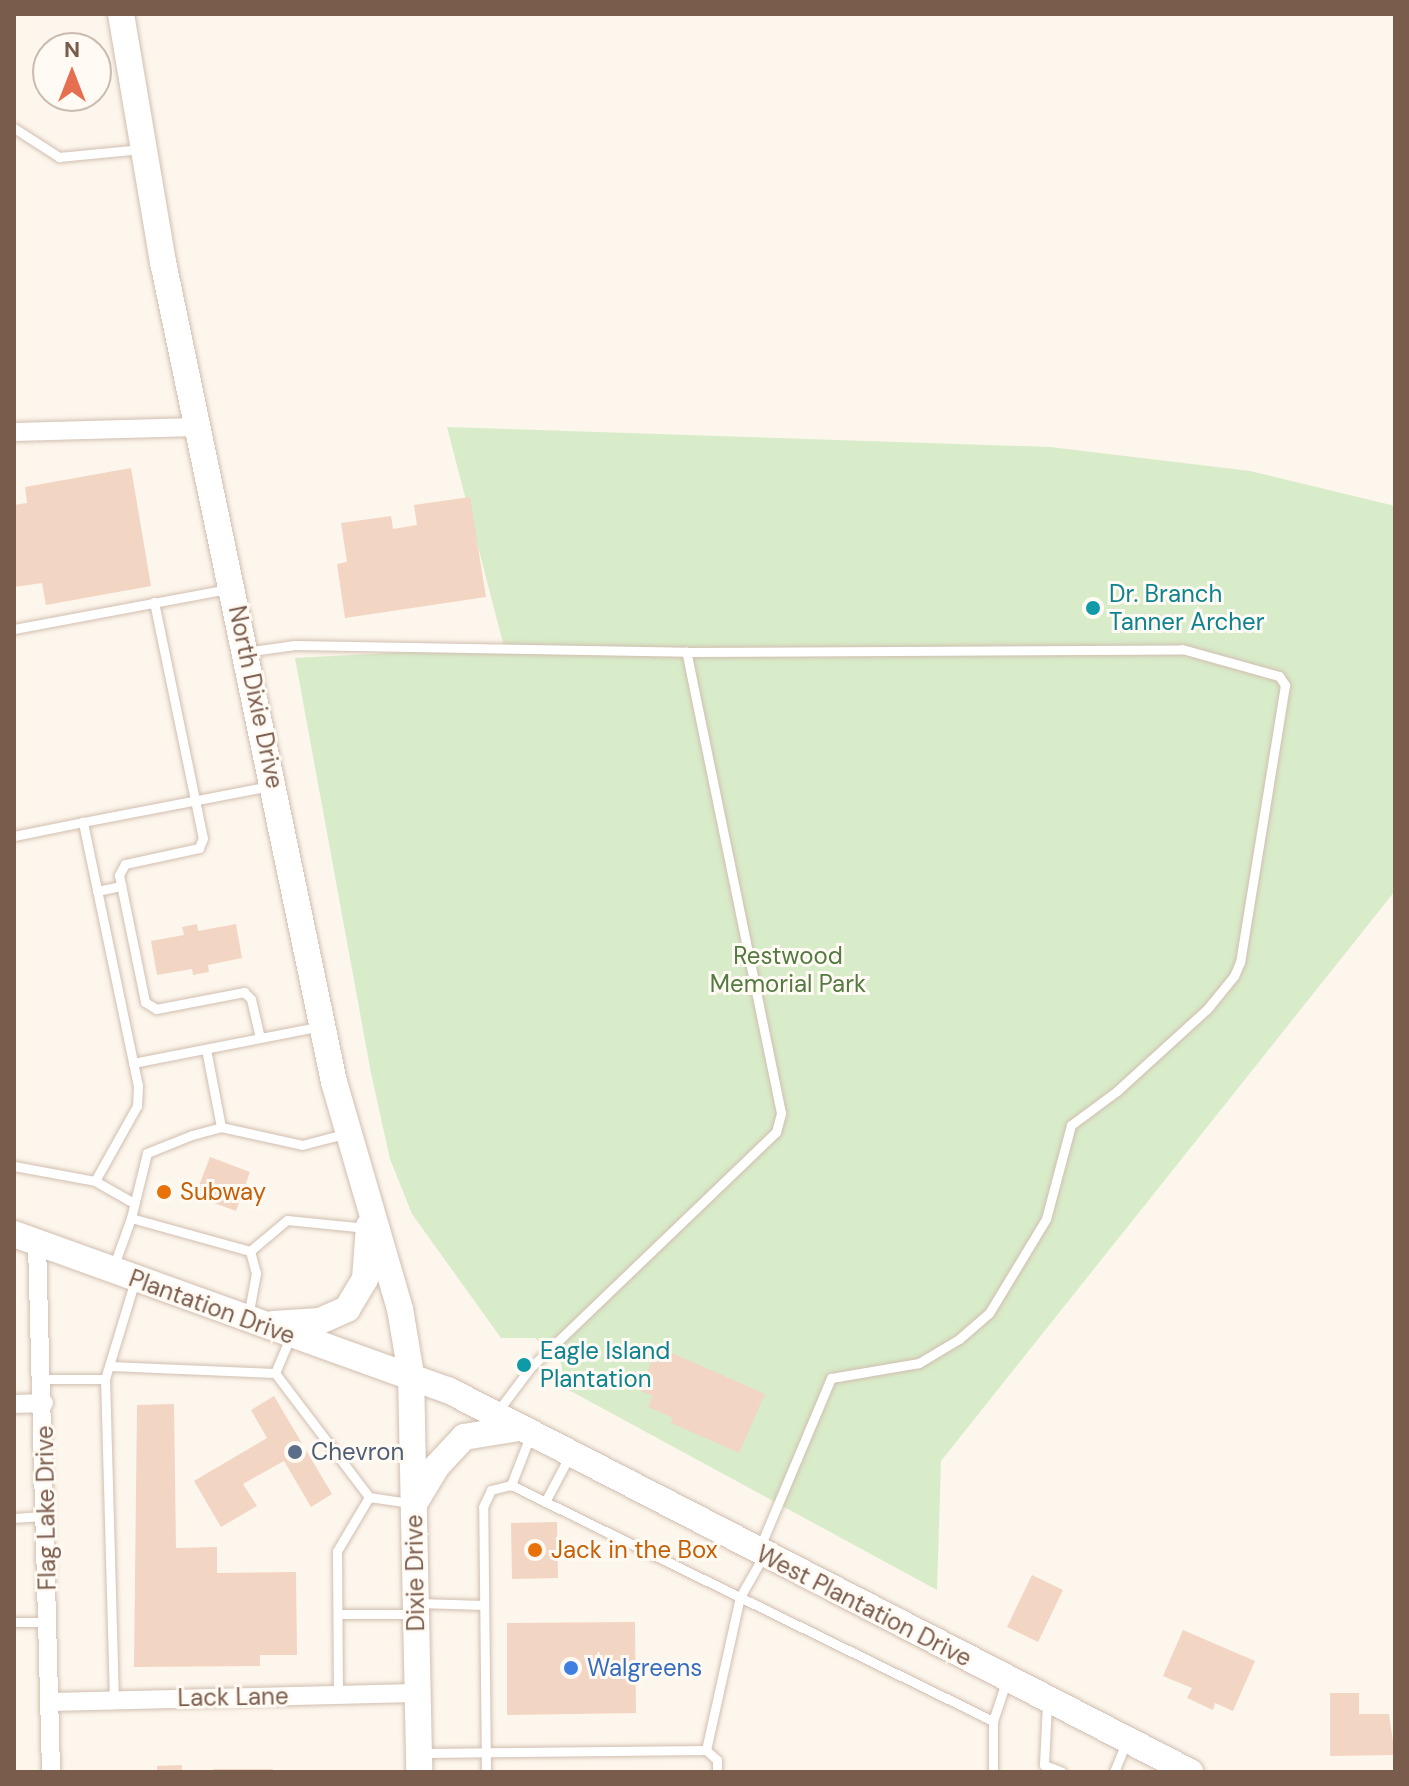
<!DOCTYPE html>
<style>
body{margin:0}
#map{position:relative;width:1409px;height:1786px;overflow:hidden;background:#fdf6ec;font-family:"DM Sans",sans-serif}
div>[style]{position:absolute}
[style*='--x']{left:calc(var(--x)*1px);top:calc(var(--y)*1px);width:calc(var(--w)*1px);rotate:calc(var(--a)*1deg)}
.green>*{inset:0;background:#d8ecc9}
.building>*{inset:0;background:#f3d5c3}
.roads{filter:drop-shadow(0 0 2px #d1beb0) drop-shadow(0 0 2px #d1beb0)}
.service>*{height:9px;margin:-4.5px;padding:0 4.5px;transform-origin:4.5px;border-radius:4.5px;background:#fff}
.minor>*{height:18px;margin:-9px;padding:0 9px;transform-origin:9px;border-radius:9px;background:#fff}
.secondary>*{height:26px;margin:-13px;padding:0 13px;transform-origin:13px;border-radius:13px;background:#fff}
.dots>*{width:22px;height:22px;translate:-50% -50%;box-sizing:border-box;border:4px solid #fffaf3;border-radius:50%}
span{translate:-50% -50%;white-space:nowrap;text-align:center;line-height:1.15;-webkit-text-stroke:6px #fffaf3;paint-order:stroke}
.culture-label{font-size:24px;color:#0d838f}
.left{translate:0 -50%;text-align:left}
.street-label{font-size:24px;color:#7a5c4d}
.park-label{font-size:24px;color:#537a41}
.food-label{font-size:24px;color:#c56008}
.service-label{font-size:24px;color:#4e5e75}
.shop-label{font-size:24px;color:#366cbe}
.frame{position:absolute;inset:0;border:16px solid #7a5c4d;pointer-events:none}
.north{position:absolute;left:32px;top:32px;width:80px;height:80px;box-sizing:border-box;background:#fffaf3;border:2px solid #cabbb1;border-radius:50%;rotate:0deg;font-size:22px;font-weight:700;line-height:32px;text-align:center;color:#7a5c4d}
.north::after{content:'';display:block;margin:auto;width:28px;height:36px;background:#e76f51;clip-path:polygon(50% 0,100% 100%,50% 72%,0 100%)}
</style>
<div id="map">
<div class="green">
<i style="clip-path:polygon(447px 427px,1050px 447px,1250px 471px,1395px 506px,1395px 891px,941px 1461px,937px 1590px,565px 1388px,561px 1363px,535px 1338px,501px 1338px,412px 1214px,390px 1159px,371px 1073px,295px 658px,504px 647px)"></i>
</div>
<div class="building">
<i style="clip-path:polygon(131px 468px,151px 586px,46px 605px,42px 583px,14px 587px,14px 505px,27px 503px,25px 487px)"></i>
<i style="clip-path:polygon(470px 497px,486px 597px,345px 618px,337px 564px,347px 562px,341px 523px,391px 516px,393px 529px,417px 525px,414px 505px)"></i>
<i style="clip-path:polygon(197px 924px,198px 931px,236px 924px,242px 958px,208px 965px,209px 972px,193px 975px,192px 969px,157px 975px,151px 941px,184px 935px,182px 927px)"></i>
<i style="clip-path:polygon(210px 1157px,250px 1172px,236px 1211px,195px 1196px)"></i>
<i style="clip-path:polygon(658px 1347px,765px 1394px,739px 1453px,671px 1423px,673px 1418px,648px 1407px,653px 1396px,639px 1390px)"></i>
<i style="clip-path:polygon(274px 1396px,332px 1494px,311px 1507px,284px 1461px,243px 1484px,257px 1506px,221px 1527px,194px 1481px,267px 1438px,251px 1410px)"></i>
<i style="clip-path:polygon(174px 1404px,176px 1548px,217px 1547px,217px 1573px,296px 1572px,297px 1655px,260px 1655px,260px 1666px,134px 1667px,137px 1405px)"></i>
<i style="clip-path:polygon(557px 1522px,558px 1578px,512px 1579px,511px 1523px)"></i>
<i style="clip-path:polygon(1032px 1575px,1063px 1590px,1038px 1642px,1007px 1627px)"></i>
<i style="clip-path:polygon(635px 1622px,636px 1713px,507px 1715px,507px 1623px)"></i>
<i style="clip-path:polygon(1183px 1630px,1255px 1661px,1233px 1711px,1215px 1703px,1213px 1710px,1187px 1698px,1192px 1688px,1163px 1676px)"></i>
<i style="clip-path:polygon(1330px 1693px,1359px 1693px,1359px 1714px,1389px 1714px,1395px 1755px,1330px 1756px)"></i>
<i style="clip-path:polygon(182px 1765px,182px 1772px,157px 1772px,157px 1766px)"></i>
<i style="clip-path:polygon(213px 1769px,273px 1769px,273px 1772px,213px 1772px)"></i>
</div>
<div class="roads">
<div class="service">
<i style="--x:14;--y:128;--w:54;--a:32.8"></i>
<i style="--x:59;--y:157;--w:83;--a:-5.5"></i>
<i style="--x:154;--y:602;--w:241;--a:78.3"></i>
<i style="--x:203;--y:838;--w:11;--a:112"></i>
<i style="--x:199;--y:848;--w:76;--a:167.8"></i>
<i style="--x:125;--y:864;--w:13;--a:119"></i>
<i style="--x:119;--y:875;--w:130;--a:78.4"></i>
<i style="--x:145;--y:1002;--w:13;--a:32"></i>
<i style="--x:156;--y:1009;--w:90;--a:-10.9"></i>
<i style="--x:244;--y:992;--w:10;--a:45"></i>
<i style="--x:251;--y:999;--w:40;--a:77"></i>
<i style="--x:14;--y:629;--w:217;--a:-10.6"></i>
<i style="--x:245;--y:652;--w:50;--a:-8"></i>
<i style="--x:295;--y:645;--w:391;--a:1"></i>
<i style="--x:686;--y:652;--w:496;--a:-0.3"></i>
<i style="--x:1182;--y:649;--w:101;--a:15.6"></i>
<i style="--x:1279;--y:676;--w:11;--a:56"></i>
<i style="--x:1285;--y:685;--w:281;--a:99.2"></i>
<i style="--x:1240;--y:962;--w:15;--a:113"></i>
<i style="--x:1234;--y:976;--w:43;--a:129.3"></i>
<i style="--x:1207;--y:1009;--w:122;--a:137.7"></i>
<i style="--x:1117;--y:1091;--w:57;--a:143.5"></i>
<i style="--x:1071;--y:1125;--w:97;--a:104.9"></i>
<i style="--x:1046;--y:1219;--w:110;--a:121.2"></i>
<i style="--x:989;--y:1313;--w:40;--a:139"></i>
<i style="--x:959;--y:1339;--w:47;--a:149"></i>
<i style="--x:919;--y:1363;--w:89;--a:170.3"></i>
<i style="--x:831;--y:1378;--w:183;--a:112.8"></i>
<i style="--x:14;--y:836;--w:70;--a:-11.5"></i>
<i style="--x:97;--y:891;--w:25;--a:-12"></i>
<i style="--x:206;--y:1049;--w:79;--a:79.1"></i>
<i style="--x:133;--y:1063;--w:193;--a:-11.1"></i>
<i style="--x:14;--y:1166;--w:82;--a:10.5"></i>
<i style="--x:95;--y:1181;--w:86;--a:-60.8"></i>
<i style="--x:137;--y:1106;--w:20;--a:-87"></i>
<i style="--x:138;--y:1086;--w:270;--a:-101.8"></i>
<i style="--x:83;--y:822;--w:190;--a:-10.9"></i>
<i style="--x:95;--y:1181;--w:43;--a:29.6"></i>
<i style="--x:131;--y:1218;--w:67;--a:-76.2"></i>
<i style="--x:147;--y:1153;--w:48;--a:-21.8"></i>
<i style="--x:192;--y:1135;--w:30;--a:-15"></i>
<i style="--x:221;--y:1127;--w:83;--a:12.5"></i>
<i style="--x:302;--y:1145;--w:43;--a:-14.7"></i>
<i style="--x:250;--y:1251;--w:48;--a:-40"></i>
<i style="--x:287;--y:1220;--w:80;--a:5.7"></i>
<i style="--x:113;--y:1268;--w:53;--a:-70.2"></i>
<i style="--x:131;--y:1218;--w:123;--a:15.5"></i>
<i style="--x:250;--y:1251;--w:23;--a:75"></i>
<i style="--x:256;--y:1273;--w:45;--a:100.3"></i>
<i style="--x:110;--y:1366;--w:165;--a:2.4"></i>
<i style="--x:275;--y:1373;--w:39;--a:-67"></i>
<i style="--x:275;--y:1373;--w:156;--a:52.8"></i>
<i style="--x:369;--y:1497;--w:40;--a:8.5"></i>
<i style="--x:43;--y:1379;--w:62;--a:0"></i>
<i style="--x:497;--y:1412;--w:56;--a:-52.9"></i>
<i style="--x:531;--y:1367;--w:339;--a:-43.8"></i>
<i style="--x:776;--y:1132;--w:20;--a:-75"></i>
<i style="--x:781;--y:1113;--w:471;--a:-101.6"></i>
<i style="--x:511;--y:1485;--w:53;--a:-68.8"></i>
<i style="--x:545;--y:1502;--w:53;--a:-62"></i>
<i style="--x:14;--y:1518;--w:32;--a:-4"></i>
<i style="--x:419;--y:1603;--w:65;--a:1.8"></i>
<i style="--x:338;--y:1614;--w:74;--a:0"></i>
<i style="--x:14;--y:1622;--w:34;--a:0"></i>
<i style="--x:338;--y:1695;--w:144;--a:-90.4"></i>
<i style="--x:337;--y:1551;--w:63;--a:-59.3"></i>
<i style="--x:114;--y:1700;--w:321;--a:-91.6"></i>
<i style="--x:105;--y:1379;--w:103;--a:-73.1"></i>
<i style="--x:1047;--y:1703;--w:62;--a:92.8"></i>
<i style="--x:1044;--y:1765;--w:19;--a:21"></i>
<i style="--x:706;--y:1750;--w:157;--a:-77.5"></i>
<i style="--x:740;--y:1597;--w:48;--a:-60.3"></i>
<i style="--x:422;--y:1753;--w:284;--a:-0.6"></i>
<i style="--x:706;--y:1750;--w:15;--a:42"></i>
<i style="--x:717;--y:1760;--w:12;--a:90"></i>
<i style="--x:486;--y:1772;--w:265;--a:-90.6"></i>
<i style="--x:483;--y:1507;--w:19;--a:-65"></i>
<i style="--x:491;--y:1490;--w:21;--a:-14"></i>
<i style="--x:511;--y:1485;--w:537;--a:26.09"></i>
<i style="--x:993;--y:1772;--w:51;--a:-90"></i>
<i style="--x:993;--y:1721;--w:41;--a:-71.6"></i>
<i style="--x:1114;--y:1772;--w:32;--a:-68"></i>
</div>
<div class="minor">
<i style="--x:14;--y:432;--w:183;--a:-1.6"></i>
<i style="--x:37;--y:1243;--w:529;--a:88.48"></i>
<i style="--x:14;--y:1404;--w:30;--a:-2"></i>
<i style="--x:50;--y:1702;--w:367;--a:-1.4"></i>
</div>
<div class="secondary">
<i style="--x:121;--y:14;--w:252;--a:80.4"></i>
<i style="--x:163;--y:262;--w:838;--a:78.22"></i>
<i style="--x:334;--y:1082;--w:236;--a:73.8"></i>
<i style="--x:400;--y:1309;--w:66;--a:80.4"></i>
<i style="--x:411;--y:1374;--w:398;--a:88.8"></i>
<i style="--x:14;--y:1234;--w:461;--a:19.8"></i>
<i style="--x:448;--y:1390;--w:835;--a:27.24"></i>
<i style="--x:273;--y:1324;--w:47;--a:-3.7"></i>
<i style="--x:320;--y:1321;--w:30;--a:-24"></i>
<i style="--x:347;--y:1309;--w:35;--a:-59"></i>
<i style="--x:365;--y:1279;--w:53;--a:-85.7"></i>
<i style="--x:414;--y:1504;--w:44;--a:-58.8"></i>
<i style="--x:437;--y:1466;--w:40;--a:-47"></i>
<i style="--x:464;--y:1437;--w:56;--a:-9.3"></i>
</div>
</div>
<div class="dots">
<i style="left:1093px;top:608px;background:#0f9aa8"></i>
<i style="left:164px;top:1192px;background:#e8710a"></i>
<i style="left:524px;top:1365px;background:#0f9aa8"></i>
<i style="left:295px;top:1452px;background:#5c6f8a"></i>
<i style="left:535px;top:1550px;background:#e8710a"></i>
<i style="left:571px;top:1668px;background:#3f7fe0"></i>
</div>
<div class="culture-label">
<span class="left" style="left:1109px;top:608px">Dr. Branch<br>Tanner Archer</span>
<span class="left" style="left:540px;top:1365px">Eagle Island<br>Plantation</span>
</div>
<div class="street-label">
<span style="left:256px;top:697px;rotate:78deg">North Dixie Drive</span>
<span style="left:212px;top:1307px;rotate:20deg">Plantation Drive</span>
<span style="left:46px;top:1508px;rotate:-91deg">Flag Lake Drive</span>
<span style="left:415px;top:1573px;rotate:-91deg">Dixie Drive</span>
<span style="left:864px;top:1606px;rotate:27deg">West Plantation Drive</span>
<span style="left:233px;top:1697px;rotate:-1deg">Lack Lane</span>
</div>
<div class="park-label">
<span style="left:788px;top:970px">Restwood<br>Memorial Park</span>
</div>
<div class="food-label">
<span class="left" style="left:180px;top:1192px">Subway</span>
<span class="left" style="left:551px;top:1550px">Jack in the Box</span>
</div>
<div class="service-label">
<span class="left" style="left:311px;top:1452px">Chevron</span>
</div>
<div class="shop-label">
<span class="left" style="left:587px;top:1668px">Walgreens</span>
</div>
<div class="frame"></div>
<div class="north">N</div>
</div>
